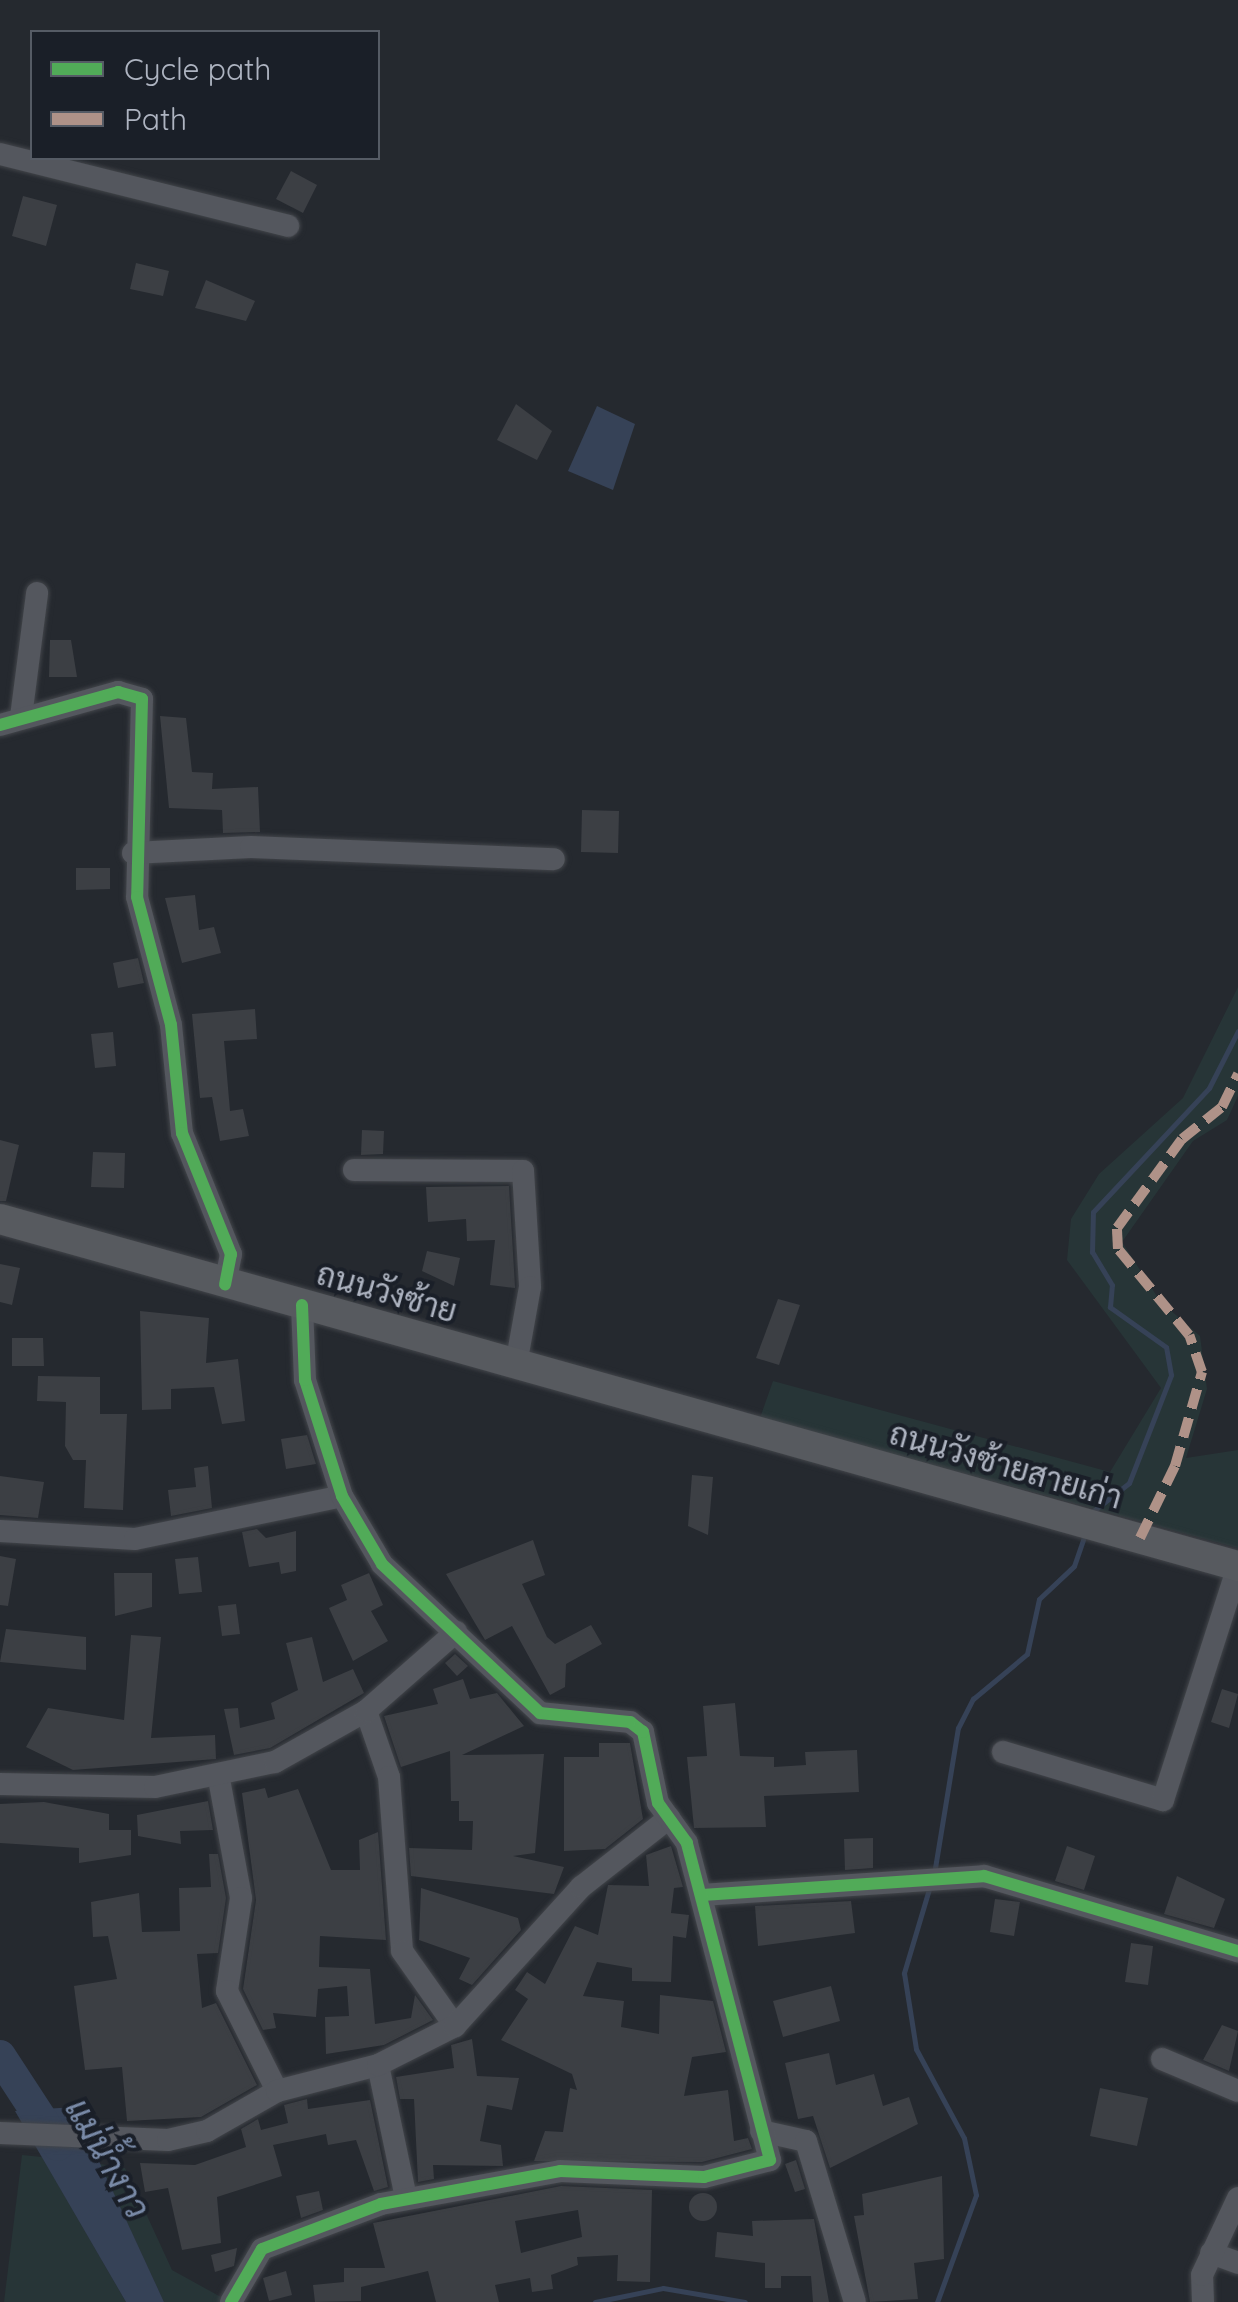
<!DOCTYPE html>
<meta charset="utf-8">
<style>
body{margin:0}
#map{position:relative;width:1238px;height:2302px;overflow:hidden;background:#25292f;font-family:Quicksand,Sarabun,sans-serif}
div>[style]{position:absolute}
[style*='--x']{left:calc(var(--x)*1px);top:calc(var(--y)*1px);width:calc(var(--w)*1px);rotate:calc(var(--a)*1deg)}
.green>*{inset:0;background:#273537}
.water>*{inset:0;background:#364257}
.stream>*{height:5px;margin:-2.5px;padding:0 2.5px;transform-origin:2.5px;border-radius:2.5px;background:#364257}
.river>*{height:32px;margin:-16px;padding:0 16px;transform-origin:16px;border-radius:16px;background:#364257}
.building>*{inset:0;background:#3c3f44}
.round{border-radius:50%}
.roads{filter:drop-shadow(0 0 2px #42454a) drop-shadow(0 0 2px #42454a)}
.minor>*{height:22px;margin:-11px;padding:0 11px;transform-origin:11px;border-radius:11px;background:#54575e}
.major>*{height:30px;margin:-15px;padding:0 15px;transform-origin:15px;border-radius:15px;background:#575a5f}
.quiet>*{height:10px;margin-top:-5px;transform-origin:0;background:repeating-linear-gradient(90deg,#af9288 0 20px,transparent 0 30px)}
.cycleway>*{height:12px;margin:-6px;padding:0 6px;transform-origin:6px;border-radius:6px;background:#51ab58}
span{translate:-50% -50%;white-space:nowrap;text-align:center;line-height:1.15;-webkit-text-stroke:8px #1a1f28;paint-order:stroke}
.street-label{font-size:32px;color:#aeb4c1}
.water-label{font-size:35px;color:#798aa7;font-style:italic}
.legend{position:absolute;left:30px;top:30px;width:350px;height:130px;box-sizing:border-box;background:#1a1f28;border:2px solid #555b65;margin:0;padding:12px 18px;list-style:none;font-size:30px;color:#aeb4c1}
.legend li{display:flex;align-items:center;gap:20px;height:50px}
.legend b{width:50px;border:2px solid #555b65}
</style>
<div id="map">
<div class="green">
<i style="clip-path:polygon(1238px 987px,1238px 1096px,1227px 1120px,1193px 1141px,1122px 1242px,1160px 1301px,1200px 1336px,1207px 1389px,1186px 1458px,1238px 1450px,1238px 1548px,760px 1418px,773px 1381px,1110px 1472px,1161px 1388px,1067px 1260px,1071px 1219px,1099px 1174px,1183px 1098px)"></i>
<i style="clip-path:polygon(22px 2155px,42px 2157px,126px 2302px,4px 2302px)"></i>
<i style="clip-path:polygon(100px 2164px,125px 2168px,172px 2270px,230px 2302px,164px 2302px)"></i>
</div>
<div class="water">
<i style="clip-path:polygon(597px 406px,635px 424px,613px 490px,568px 471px)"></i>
<i style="clip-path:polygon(74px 2107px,164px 2302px,126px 2302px,15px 2111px)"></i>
</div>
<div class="stream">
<i style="--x:1092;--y:1512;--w:47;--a:-38.1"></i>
<i style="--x:1129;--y:1483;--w:116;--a:-68.7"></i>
<i style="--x:1171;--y:1375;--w:28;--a:-100"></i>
<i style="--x:1166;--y:1347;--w:69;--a:-144.5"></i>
<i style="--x:1110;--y:1307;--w:22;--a:-85"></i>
<i style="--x:1112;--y:1285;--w:39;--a:-121"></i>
<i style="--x:1092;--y:1252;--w:40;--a:-88.6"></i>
<i style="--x:1093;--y:1212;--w:170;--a:-46.9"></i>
<i style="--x:1209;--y:1088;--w:64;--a:-63"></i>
<i style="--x:934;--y:1874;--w:148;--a:-80.7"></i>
<i style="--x:958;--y:1728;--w:33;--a:-63"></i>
<i style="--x:973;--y:1699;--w:70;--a:-39.8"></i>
<i style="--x:1027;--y:1654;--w:56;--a:-77.7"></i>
<i style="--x:1039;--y:1599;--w:48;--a:-43.3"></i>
<i style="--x:1074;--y:1566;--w:36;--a:-71"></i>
<i style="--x:929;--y:1889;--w:88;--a:106.6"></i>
<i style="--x:904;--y:1973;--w:77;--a:81"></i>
<i style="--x:916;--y:2049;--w:101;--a:61.7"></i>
<i style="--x:964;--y:2138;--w:58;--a:78.1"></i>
<i style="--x:976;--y:2195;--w:114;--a:110"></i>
<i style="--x:595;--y:2302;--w:69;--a:-11.6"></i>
<i style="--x:663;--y:2288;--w:83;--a:9.7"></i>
</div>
<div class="river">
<i style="--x:0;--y:2056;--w:106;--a:56.9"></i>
</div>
<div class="building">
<i style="clip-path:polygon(291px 171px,317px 185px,303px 213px,276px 199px)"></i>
<i style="clip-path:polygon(23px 196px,57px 205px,46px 246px,12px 236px)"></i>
<i style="clip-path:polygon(136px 263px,169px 271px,163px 296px,130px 289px)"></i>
<i style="clip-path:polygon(206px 280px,255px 301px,246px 321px,195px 308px)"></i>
<i style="clip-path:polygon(516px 404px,552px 431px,537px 460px,497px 440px)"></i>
<i style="clip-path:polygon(50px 640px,71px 640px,77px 677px,49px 677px)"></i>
<i style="clip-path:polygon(160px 716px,186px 718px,192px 772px,213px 773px,212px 789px,258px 787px,260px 832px,223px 833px,222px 810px,169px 808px)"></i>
<i style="clip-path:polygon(582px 810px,619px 811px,618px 853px,581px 852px)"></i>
<i style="clip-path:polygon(76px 868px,110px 868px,110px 889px,76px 890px)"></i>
<i style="clip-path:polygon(195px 895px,199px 930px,214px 927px,221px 953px,182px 963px,165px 898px)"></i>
<i style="clip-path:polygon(138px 958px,144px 983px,118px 988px,113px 963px)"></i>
<i style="clip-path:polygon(255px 1009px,257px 1039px,224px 1041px,230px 1111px,243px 1109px,249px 1136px,220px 1141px,212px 1097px,200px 1098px,192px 1014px)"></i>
<i style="clip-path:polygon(113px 1032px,116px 1066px,95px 1068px,91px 1034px)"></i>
<i style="clip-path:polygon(362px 1130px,384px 1131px,383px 1154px,361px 1155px)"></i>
<i style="clip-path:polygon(0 1140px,19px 1145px,6px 1201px,0 1201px)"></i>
<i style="clip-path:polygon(93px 1152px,125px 1153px,124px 1188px,91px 1187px)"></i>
<i style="clip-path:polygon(509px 1186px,515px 1286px,515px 1288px,490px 1285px,495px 1240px,467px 1241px,466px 1219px,428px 1222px,426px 1187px)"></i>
<i style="clip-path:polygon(427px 1251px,460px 1258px,454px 1286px,422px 1271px)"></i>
<i style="clip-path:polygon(0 1264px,20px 1268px,12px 1305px,0 1302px)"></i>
<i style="clip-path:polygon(778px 1299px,800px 1305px,779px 1365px,756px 1358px)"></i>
<i style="clip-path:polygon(140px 1311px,209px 1318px,206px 1363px,238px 1359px,245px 1421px,222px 1424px,214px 1387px,171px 1389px,171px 1409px,142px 1410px)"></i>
<i style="clip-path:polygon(12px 1338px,43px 1338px,44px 1366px,12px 1366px)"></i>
<i style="clip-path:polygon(38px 1376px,100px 1377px,100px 1414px,127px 1414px,123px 1510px,84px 1508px,86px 1460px,73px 1460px,65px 1446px,66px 1402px,37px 1401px)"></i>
<i style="clip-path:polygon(307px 1435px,316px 1464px,286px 1469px,281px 1439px)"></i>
<i style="clip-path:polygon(208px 1466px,212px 1508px,171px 1516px,168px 1490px,196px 1487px,194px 1468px)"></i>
<i style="clip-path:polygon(692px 1475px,713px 1477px,708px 1535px,688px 1526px)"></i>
<i style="clip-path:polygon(0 1476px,44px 1482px,38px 1518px,0 1515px)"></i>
<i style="clip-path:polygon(257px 1529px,266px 1538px,296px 1531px,296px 1571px,281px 1574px,279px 1562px,249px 1567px,242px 1532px)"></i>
<i style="clip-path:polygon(533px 1540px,545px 1575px,522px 1584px,547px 1637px,555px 1644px,591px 1625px,602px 1644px,566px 1664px,565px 1687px,550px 1695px,512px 1626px,485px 1640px,446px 1574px)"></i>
<i style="clip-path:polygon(0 1556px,16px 1559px,8px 1606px,0 1605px)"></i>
<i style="clip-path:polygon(198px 1557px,202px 1592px,179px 1594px,175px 1559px)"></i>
<i style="clip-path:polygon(114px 1573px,152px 1573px,152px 1607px,115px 1616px)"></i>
<i style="clip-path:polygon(369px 1573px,383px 1605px,371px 1611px,388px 1641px,353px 1661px,329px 1608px,347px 1600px,341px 1585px)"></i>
<i style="clip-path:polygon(236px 1604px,240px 1634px,222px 1636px,218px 1606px)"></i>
<i style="clip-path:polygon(6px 1629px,86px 1637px,86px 1670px,0 1662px)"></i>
<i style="clip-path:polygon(131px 1635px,161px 1637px,151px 1738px,215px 1735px,216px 1759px,73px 1770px,26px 1747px,48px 1708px,124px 1720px)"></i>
<i style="clip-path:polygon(312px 1637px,323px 1682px,353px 1669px,364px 1693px,270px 1748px,234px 1755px,224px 1709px,238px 1708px,240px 1728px,275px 1719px,271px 1703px,298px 1690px,286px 1643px)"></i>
<i style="clip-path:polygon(455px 1654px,468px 1666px,457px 1676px,445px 1663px)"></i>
<i style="clip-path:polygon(463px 1679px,470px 1699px,497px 1693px,524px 1726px,462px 1755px,544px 1754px,535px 1853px,513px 1856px,564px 1867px,554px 1894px,411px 1876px,409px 1848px,472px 1850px,473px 1821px,459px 1821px,459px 1801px,451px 1801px,450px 1751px,401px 1767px,384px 1716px,438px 1704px,433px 1689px)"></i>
<i style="clip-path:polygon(1222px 1689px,1238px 1694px,1229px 1728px,1211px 1722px)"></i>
<i style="clip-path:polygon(735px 1703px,740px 1756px,774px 1757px,774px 1767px,806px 1765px,805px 1752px,857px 1750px,859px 1792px,764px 1796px,766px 1827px,694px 1828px,687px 1757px,707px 1756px,703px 1706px)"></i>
<i style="clip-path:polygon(599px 1743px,630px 1743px,643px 1819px,605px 1849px,564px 1851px,564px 1757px,599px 1757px)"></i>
<i style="clip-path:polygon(265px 1788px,268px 1798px,298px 1789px,331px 1870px,360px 1870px,359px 1840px,378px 1832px,386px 1940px,320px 1936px,319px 1967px,370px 1969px,375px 2024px,411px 2018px,415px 1995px,433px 2020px,384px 2045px,326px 2054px,325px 2017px,349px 2016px,347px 1986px,318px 1989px,316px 2017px,273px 2013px,276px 2028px,263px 2030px,243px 1989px,256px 1900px,242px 1793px)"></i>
<i style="clip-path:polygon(208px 1801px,213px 1830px,180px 1831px,181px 1844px,138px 1836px,137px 1815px)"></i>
<i style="clip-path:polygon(44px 1802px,109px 1814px,109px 1830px,131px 1830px,131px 1855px,79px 1863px,79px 1848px,0 1843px,0 1804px)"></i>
<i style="clip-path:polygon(873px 1838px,873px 1868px,845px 1870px,844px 1839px)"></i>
<i style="clip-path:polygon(671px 1846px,683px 1887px,674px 1888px,671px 1913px,689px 1915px,686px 1938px,673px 1936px,671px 1982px,632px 1981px,632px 1968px,597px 1962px,583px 1996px,624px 2001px,621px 2027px,659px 2034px,660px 1995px,713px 2001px,726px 2052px,692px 2057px,684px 2096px,728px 2090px,734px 2141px,748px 2138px,752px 2149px,702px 2162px,534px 2161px,545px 2131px,563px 2132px,570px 2088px,577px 2090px,572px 2074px,501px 2040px,528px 1999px,515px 1990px,527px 1972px,545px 1984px,575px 1926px,598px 1935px,608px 1885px,649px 1886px,646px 1855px)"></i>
<i style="clip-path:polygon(1067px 1846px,1095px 1856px,1084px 1890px,1055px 1881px)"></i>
<i style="clip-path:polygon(209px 1854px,218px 1854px,226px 1898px,218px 1953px,197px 1954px,202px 2008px,216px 2003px,257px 2085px,201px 2117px,127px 2121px,122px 2067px,85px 2070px,74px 1986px,117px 1979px,108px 1936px,93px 1937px,91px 1902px,139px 1893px,142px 1932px,180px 1931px,179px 1888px,211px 1887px)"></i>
<i style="clip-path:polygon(1177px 1876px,1225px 1899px,1214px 1928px,1164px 1914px)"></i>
<i style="clip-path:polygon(421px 1888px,518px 1918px,521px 1930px,472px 1985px,459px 1979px,470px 1958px,419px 1940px)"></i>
<i style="clip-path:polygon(995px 1899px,1020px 1902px,1014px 1936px,990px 1932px)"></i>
<i style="clip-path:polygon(851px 1901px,855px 1933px,758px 1946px,755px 1906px)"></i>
<i style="clip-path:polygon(1131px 1943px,1153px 1946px,1148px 1985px,1125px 1982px)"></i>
<i style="clip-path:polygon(831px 1986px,840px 2021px,783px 2037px,773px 2001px)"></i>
<i style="clip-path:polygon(1222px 2025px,1238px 2031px,1229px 2071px,1203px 2060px)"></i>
<i style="clip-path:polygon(472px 2039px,477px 2076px,519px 2078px,512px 2110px,487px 2105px,480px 2141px,501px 2145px,503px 2166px,433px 2165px,434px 2179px,418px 2182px,414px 2099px,400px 2099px,396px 2077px,454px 2068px,451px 2045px)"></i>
<i style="clip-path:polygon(829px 2053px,836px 2085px,874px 2074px,883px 2106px,909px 2097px,918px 2124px,830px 2168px,813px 2116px,798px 2119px,785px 2063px)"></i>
<i style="clip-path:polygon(1100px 2088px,1148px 2098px,1137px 2146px,1090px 2136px)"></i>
<i style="clip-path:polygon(307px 2099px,308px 2109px,370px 2100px,388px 2187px,374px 2191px,356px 2140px,328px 2145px,326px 2134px,273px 2145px,282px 2176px,217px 2197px,221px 2243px,182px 2250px,168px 2188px,145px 2192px,140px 2163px,195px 2165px,246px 2147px,241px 2129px,258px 2119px,261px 2130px,288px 2123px,284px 2105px)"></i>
<i style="clip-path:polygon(796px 2160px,805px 2189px,795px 2192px,785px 2164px)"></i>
<i style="clip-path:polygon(942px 2176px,944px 2259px,914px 2263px,918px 2299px,870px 2302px,854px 2216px,864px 2215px,862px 2194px)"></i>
<i style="clip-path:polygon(evenodd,561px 2186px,652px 2190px,650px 2282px,617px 2281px,618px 2255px,577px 2257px,578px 2265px,551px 2275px,553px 2289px,532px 2292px,530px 2278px,495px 2285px,499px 2302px,436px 2302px,428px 2271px,361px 2287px,361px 2301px,315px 2302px,313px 2285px,344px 2282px,344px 2268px,385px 2268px,373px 2223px,561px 2186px,578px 2210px,582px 2237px,521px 2253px,515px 2221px,578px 2210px)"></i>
<i style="clip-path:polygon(319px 2191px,323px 2210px,301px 2218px,296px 2196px)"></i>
<i class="round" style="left:689px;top:2193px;width:28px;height:28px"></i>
<i style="clip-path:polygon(814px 2219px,829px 2302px,813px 2302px,811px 2276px,781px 2276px,781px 2288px,765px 2288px,765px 2263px,715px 2257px,717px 2232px,753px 2236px,752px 2221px)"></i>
<i style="clip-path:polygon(237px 2248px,234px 2266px,215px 2272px,211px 2255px)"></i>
<i style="clip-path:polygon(286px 2271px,292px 2295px,269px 2301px,263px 2278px)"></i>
</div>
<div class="roads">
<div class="minor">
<i style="--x:0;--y:154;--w:297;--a:14"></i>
<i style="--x:21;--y:717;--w:125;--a:-82.6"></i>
<i style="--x:0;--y:725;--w:123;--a:-15.6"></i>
<i style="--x:118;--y:692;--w:25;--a:16"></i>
<i style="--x:142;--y:699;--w:198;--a:91.4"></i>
<i style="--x:137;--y:897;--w:132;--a:75.1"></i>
<i style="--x:171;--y:1025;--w:109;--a:84.2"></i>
<i style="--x:182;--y:1133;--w:131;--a:68"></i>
<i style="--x:231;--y:1254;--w:31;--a:101"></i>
<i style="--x:133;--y:853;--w:118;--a:-2.9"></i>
<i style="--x:251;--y:847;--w:303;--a:2.3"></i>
<i style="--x:354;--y:1170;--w:169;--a:0.3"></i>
<i style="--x:523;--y:1171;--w:116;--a:86.5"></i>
<i style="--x:530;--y:1287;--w:79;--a:100.2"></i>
<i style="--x:0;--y:1531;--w:135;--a:3.4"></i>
<i style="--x:135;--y:1539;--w:211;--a:-11.7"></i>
<i style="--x:366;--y:1711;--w:70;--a:70.8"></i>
<i style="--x:389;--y:1777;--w:174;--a:85.7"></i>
<i style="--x:402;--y:1951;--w:92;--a:54.8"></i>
<i style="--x:1003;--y:1752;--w:167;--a:16.7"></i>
<i style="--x:1163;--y:1800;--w:246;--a:-72.2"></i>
<i style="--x:219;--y:1779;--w:121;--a:79.5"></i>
<i style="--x:241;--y:1898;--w:94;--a:98.6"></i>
<i style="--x:227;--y:1991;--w:112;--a:63.4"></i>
<i style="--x:0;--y:1784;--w:155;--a:1.1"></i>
<i style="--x:155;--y:1787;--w:123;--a:-11.8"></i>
<i style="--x:275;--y:1762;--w:104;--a:-29.3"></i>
<i style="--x:366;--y:1711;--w:120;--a:-41.3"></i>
<i style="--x:701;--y:1895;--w:284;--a:-3.8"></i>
<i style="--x:984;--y:1876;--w:265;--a:16.5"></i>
<i style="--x:1162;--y:2059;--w:82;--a:22.8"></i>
<i style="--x:378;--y:2065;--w:136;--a:78.1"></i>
<i style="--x:761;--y:2131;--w:46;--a:12.5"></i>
<i style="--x:806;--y:2141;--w:168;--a:73.1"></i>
<i style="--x:0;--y:2133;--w:168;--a:2.4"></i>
<i style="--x:168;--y:2140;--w:40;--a:-13"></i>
<i style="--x:207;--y:2131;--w:81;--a:-29.7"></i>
<i style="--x:277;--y:2091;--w:104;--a:-14.4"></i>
<i style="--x:378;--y:2065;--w:86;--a:-26.9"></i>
<i style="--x:455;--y:2026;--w:188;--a:-47.8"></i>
<i style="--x:581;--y:1887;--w:112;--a:-38.1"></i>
<i style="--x:1211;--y:2253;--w:29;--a:20"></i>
<i style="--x:231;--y:2302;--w:61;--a:-59.7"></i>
<i style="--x:262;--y:2249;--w:127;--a:-20.7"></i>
<i style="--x:381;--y:2204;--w:182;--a:-10.4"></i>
<i style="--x:560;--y:2171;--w:144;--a:2.4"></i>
<i style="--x:704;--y:2177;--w:68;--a:-14.4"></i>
<i style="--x:770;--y:2160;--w:328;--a:-104.7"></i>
<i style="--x:687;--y:1843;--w:49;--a:-125.9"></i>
<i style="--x:658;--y:1803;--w:73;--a:-101.9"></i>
<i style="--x:643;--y:1732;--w:16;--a:-142"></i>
<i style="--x:630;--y:1722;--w:90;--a:-174.3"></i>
<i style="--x:540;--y:1713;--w:217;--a:-136.7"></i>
<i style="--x:382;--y:1564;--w:79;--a:-120.5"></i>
<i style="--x:342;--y:1496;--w:122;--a:-107.7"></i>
<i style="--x:305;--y:1380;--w:75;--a:-92.3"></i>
<i style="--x:1203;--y:2302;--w:27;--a:-92"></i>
<i style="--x:1202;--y:2275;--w:85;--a:-64.9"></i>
</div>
<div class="major">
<i style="--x:0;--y:1219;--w:1286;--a:15.66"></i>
</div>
</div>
<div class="quiet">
<i style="--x:1140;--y:1538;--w:80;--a:-64.1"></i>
<i style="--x:1175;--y:1466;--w:98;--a:-74"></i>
<i style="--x:1202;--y:1372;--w:39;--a:-109"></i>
<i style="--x:1189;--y:1335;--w:112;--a:-129.5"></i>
<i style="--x:1118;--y:1249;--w:21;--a:-93"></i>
<i style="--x:1117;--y:1228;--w:110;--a:-53.9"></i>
<i style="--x:1182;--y:1139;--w:51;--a:-38.7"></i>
<i style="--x:1222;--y:1107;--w:37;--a:-64"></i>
</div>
<div class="cycleway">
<i style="--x:0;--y:725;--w:123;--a:-15.6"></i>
<i style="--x:118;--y:692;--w:25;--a:16"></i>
<i style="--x:142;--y:699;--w:198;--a:91.4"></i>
<i style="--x:137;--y:897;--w:132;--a:75.1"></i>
<i style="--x:171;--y:1025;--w:109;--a:84.2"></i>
<i style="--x:182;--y:1133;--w:131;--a:68"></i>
<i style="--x:231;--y:1254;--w:31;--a:101"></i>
<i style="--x:701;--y:1895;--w:284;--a:-3.8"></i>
<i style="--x:984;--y:1876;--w:265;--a:16.5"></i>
<i style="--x:231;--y:2302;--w:61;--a:-59.7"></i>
<i style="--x:262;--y:2249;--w:127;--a:-20.7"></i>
<i style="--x:381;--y:2204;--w:182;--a:-10.4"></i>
<i style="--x:560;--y:2171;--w:144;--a:2.4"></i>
<i style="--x:704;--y:2177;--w:68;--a:-14.4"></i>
<i style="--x:770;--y:2160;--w:328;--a:-104.7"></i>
<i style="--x:687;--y:1843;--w:49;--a:-125.9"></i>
<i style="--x:658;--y:1803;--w:73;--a:-101.9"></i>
<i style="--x:643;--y:1732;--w:16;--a:-142"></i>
<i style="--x:630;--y:1722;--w:90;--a:-174.3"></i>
<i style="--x:540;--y:1713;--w:217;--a:-136.7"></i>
<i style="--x:382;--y:1564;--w:79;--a:-120.5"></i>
<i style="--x:342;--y:1496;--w:122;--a:-107.7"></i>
<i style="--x:305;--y:1380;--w:75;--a:-92.3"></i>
</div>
<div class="street-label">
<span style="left:387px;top:1292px;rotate:16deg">ถนนวังซ้าย</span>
<span style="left:1006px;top:1465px;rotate:16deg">ถนนวังซ้ายสายเก่า</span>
</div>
<div class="water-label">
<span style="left:108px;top:2158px;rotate:60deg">แม่น้ำงาว</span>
</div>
<ul class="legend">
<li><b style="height:12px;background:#51ab58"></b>Cycle path</li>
<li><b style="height:12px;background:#af9288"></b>Path</li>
</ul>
</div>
